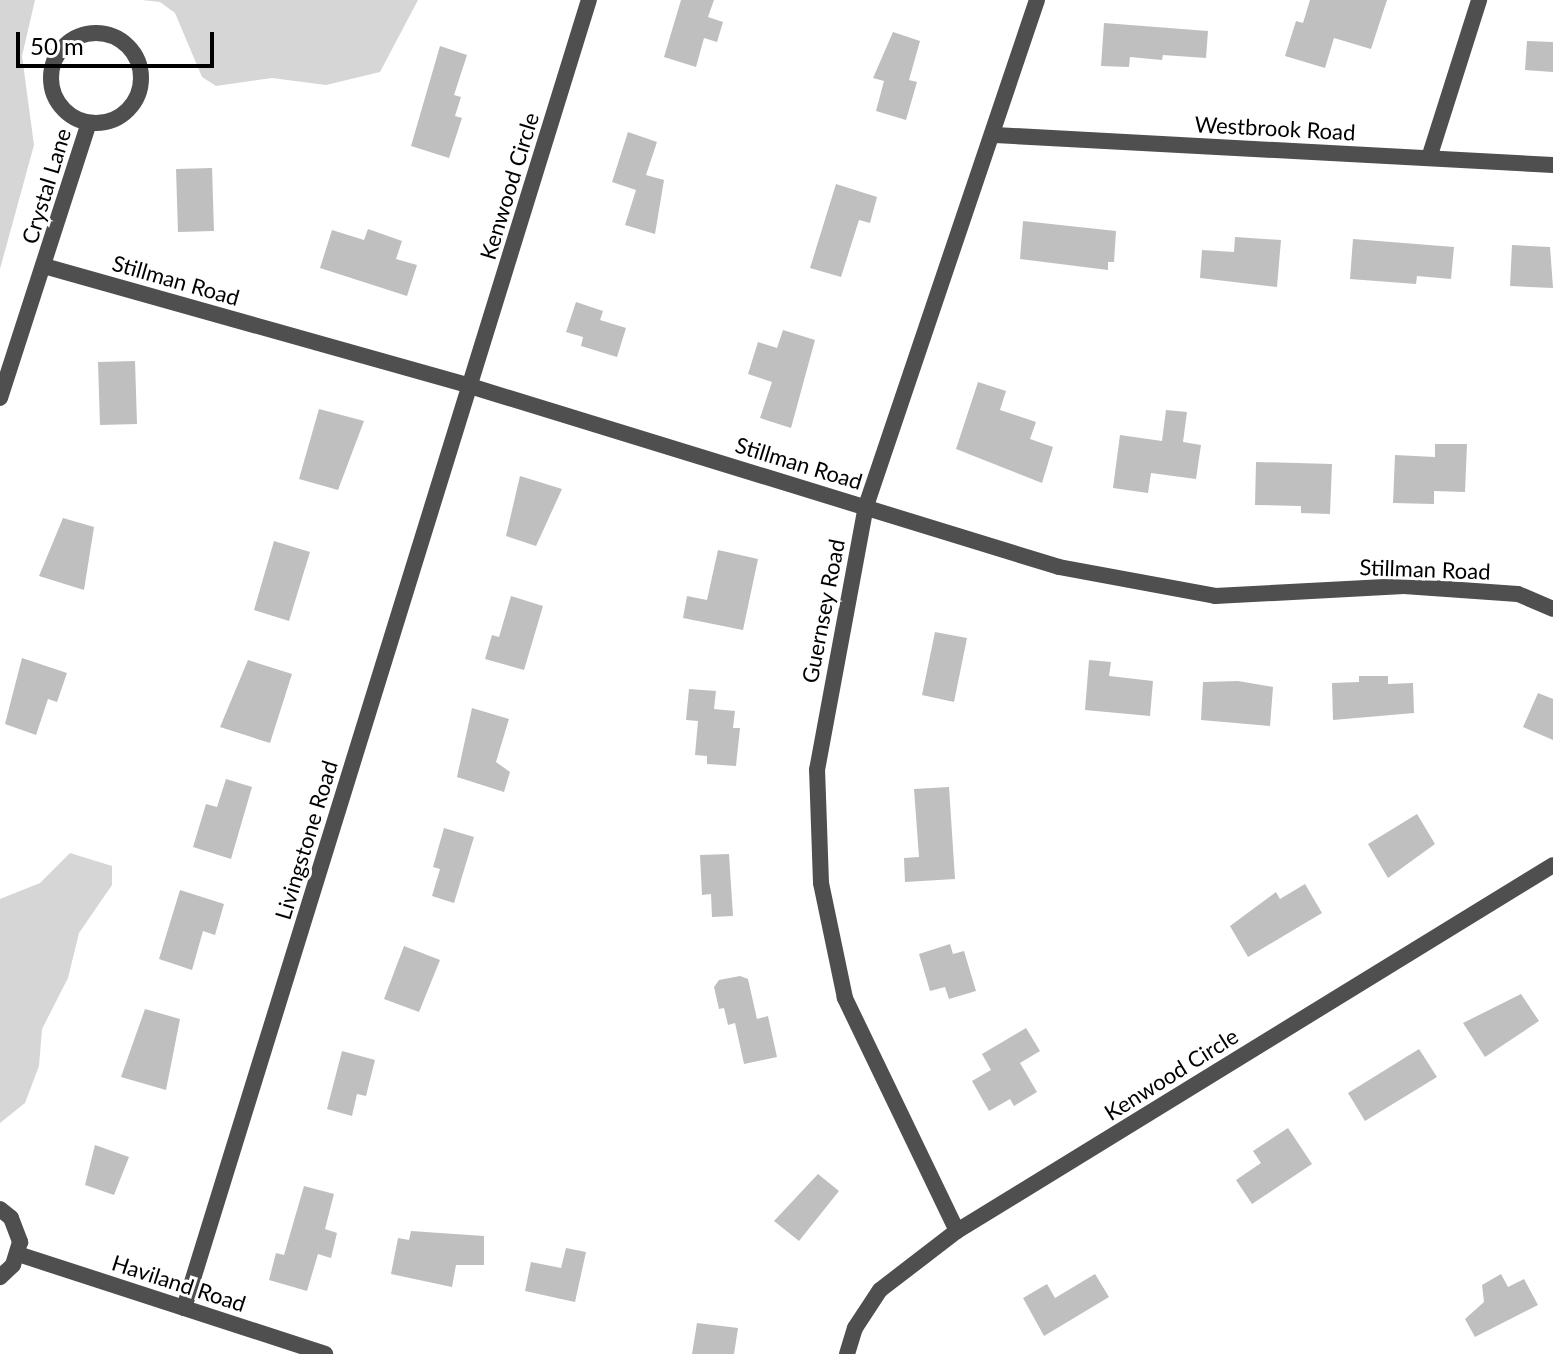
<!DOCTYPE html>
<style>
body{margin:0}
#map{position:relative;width:1553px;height:1354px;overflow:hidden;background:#fff;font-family:Lato,sans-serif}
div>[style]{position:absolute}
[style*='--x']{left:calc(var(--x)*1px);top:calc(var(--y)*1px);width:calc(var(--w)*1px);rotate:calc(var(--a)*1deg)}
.green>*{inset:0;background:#d6d6d6}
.building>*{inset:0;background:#bfbfbf}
.minor>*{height:16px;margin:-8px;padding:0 8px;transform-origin:8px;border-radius:8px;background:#4f4f4f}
.minor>.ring{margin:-8px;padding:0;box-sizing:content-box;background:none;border:16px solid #4f4f4f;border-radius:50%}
span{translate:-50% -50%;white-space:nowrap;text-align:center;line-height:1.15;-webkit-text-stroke:6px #fff;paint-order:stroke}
.street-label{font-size:22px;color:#000}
.scale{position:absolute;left:16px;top:32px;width:198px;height:36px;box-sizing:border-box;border:4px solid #000;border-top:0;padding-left:10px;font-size:24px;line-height:28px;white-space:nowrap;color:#000;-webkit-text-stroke:6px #fff;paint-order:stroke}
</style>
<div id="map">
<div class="green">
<i style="clip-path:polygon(0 0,35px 0,22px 56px,34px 145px,0 269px)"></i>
<i style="clip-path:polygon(142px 0,418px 0,380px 72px,326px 85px,272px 78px,216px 86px,202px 77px,175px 13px,160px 2px)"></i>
<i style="clip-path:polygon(70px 853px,112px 866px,112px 885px,79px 933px,68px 978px,42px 1029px,39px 1066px,25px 1103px,0 1123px,0 899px,40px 883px)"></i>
</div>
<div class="building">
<i style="clip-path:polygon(681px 0,714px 0,708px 17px,723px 22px,717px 42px,704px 38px,696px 67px,664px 57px)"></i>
<i style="clip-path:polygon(1310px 0,1387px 0,1371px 49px,1334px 38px,1325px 68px,1285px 56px,1296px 21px,1303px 23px)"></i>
<i style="clip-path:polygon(1104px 23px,1208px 31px,1206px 58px,1163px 55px,1162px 60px,1130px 57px,1129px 67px,1101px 66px)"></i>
<i style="clip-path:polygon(893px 32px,920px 41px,909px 80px,917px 82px,906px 120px,876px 111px,884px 81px,873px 78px)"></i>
<i style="clip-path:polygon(1527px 41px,1553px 42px,1553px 72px,1525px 70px)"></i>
<i style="clip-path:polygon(440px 46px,467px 55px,454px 95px,461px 97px,455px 116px,462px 118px,449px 158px,411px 146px)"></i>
<i style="clip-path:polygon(628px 132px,657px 142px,646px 175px,664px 180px,655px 234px,625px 225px,636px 190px,612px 182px)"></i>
<i style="clip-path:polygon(212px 168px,214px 231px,178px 232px,176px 169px)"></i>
<i style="clip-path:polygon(836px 184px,877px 197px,870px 223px,859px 220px,841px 277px,810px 268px)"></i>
<i style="clip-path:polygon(1023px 221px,1116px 231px,1114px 262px,1108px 262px,1108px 270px,1020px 259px)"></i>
<i style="clip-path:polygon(368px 229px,402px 241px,396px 259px,417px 265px,407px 296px,320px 268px,332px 230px,364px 240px)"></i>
<i style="clip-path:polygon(1235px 237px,1281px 240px,1277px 287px,1200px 278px,1202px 250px,1234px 252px)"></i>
<i style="clip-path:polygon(1353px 239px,1454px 247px,1451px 279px,1417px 276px,1416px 284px,1350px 279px)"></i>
<i style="clip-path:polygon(1512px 245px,1550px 247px,1553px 288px,1510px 286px)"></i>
<i style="clip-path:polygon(576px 302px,603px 311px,600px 320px,626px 328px,617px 357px,581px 346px,583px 337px,566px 332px)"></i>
<i style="clip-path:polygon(783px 330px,815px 340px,791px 428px,760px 418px,772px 382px,748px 374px,758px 342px,777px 348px)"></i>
<i style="clip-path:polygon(135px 361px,137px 424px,100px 425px,98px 362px)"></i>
<i style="clip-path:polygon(978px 382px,1006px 391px,1000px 410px,1036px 422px,1030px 439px,1053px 447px,1042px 483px,956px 449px)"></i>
<i style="clip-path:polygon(319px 409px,364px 421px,338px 490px,299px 479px)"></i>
<i style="clip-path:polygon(1166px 410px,1187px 412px,1183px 442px,1201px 445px,1196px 479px,1151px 473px,1148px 493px,1113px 488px,1120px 435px,1162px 441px)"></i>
<i style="clip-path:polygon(1435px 444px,1467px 444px,1465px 492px,1434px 491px,1434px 504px,1393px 503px,1395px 455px,1435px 457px)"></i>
<i style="clip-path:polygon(1256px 462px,1332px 464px,1330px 514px,1301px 513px,1301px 506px,1255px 505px)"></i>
<i style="clip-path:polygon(520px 476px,562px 489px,536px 546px,506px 536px)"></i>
<i style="clip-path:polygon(63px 518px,94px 527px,84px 590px,39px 576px)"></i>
<i style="clip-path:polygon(274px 541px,310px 552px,289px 621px,254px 610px)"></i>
<i style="clip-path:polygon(718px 550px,758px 559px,743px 630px,683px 618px,687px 596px,707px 600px)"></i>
<i style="clip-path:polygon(511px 596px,543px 606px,524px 670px,485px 659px,492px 635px,499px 637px)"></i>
<i style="clip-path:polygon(935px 632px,967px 638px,954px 702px,922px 695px)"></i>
<i style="clip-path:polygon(22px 658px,67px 673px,57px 702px,48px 699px,36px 735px,5px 724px)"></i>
<i style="clip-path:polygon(248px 660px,292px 674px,270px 743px,220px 727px)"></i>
<i style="clip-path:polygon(1089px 660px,1111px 662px,1109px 676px,1153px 681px,1150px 716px,1085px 710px)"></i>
<i style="clip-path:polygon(1359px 676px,1388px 676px,1388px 684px,1413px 683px,1414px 713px,1333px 720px,1332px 683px,1359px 682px)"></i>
<i style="clip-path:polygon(1238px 681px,1273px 687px,1270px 726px,1201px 720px,1203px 682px)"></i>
<i style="clip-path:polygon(689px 689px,716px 691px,714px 709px,735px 711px,733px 728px,740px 728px,736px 766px,707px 764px,707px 756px,695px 755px,698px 721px,686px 720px)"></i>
<i style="clip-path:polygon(1538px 693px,1553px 699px,1553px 740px,1523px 727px)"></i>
<i style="clip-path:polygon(472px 708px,509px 719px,496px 762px,510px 772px,504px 792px,457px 777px)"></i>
<i style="clip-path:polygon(226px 779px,252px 787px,231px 859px,193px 847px,206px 804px,217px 807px)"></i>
<i style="clip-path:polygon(949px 787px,955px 879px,905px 882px,904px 858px,919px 857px,914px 789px)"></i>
<i style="clip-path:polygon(1417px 814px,1435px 844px,1388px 878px,1368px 844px)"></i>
<i style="clip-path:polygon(444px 828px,474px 837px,454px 903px,432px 896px,440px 869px,433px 867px)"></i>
<i style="clip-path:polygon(729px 854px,733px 916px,712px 917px,711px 894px,702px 895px,700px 855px)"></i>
<i style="clip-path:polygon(1305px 884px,1322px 913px,1248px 957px,1230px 926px,1276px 892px,1280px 899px)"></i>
<i style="clip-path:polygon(180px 890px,224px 904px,215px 935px,203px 931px,192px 970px,159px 959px)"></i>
<i style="clip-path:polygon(950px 944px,953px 954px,964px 951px,976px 991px,949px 999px,945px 987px,930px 991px,919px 954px)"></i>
<i style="clip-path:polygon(404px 946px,440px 960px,419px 1012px,384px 999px)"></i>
<i style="clip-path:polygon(740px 976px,748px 979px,757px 1019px,768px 1016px,777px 1057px,744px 1064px,735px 1023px,728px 1025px,724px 1008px,719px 1009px,714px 987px,719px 980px)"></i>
<i style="clip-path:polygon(1521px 994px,1539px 1021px,1485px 1057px,1463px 1023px)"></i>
<i style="clip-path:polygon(145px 1009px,180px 1019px,166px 1090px,121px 1077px)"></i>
<i style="clip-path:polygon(1026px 1028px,1040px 1051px,1020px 1063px,1037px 1092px,1014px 1106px,1010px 1099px,989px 1111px,972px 1081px,991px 1070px,982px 1054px)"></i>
<i style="clip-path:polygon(1419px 1049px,1437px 1077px,1365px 1121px,1348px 1093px)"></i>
<i style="clip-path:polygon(342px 1051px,375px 1060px,366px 1096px,357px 1094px,352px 1116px,327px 1109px)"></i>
<i style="clip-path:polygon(1288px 1128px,1312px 1164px,1252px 1204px,1236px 1180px,1261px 1163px,1253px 1151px)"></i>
<i style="clip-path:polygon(95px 1145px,129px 1157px,114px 1195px,85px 1185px)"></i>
<i style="clip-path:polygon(818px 1174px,839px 1191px,799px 1241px,774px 1221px)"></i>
<i style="clip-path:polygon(304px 1186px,334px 1194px,325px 1229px,337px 1233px,331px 1258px,318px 1254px,307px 1291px,269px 1280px,276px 1253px,284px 1255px)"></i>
<i style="clip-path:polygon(411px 1231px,484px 1236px,484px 1265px,456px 1265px,452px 1287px,391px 1274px,398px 1238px,409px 1240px)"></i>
<i style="clip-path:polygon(566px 1248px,586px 1252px,575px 1302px,525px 1291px,531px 1262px,561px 1268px)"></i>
<i style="clip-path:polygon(1095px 1274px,1109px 1297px,1044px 1336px,1023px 1298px,1047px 1284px,1055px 1298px)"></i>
<i style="clip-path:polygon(1501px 1274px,1508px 1287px,1524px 1279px,1538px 1305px,1475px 1337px,1465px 1319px,1484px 1302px,1482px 1285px)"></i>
<i style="clip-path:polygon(697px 1323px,738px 1328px,734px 1354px,692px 1354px)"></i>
</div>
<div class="minor">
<i class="ring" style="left:51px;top:33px;width:74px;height:74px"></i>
<i style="--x:995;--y:135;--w:559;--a:3.08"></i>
<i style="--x:1429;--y:158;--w:166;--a:-72.4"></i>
<i style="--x:44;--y:266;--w:443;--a:15.7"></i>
<i style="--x:470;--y:386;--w:616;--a:17.08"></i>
<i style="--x:1059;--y:567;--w:159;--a:10.5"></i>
<i style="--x:1215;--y:596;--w:189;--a:-3"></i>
<i style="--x:1404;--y:586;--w:114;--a:4"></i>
<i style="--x:1518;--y:594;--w:38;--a:23"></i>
<i style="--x:0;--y:398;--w:289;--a:-72.1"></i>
<i style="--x:0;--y:1209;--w:14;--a:39"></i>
<i style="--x:11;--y:1218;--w:26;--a:69"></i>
<i style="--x:20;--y:1242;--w:24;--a:107"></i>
<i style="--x:13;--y:1265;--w:18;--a:137"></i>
<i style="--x:957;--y:1231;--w:259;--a:-115.7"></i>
<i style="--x:845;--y:998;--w:117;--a:-101.8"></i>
<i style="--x:821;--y:883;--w:113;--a:-92"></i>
<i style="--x:817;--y:770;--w:269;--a:-79.5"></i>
<i style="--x:866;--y:506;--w:534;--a:-71.33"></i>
<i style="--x:18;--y:1254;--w:323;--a:18"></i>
<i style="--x:184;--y:1308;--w:1369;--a:-72.8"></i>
<i style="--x:847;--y:1354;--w:27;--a:-73"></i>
<i style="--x:855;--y:1328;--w:45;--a:-56.7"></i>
<i style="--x:880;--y:1290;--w:97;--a:-37.5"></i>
<i style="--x:957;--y:1231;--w:699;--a:-31.55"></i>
</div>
<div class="street-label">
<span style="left:1275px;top:128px;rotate:3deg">Westbrook Road</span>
<span style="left:46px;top:186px;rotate:-73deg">Crystal Lane</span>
<span style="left:509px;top:186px;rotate:-73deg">Kenwood Circle</span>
<span style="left:176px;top:280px;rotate:16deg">Stillman Road</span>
<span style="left:799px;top:463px;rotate:17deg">Stillman Road</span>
<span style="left:1425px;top:569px;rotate:2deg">Stillman Road</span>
<span style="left:823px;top:611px;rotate:-79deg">Guernsey Road</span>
<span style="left:306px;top:840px;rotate:-73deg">Livingstone Road</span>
<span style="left:1171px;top:1074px;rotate:-32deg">Kenwood Circle</span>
<span style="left:179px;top:1283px;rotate:18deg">Haviland Road</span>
</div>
<div class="scale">50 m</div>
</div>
